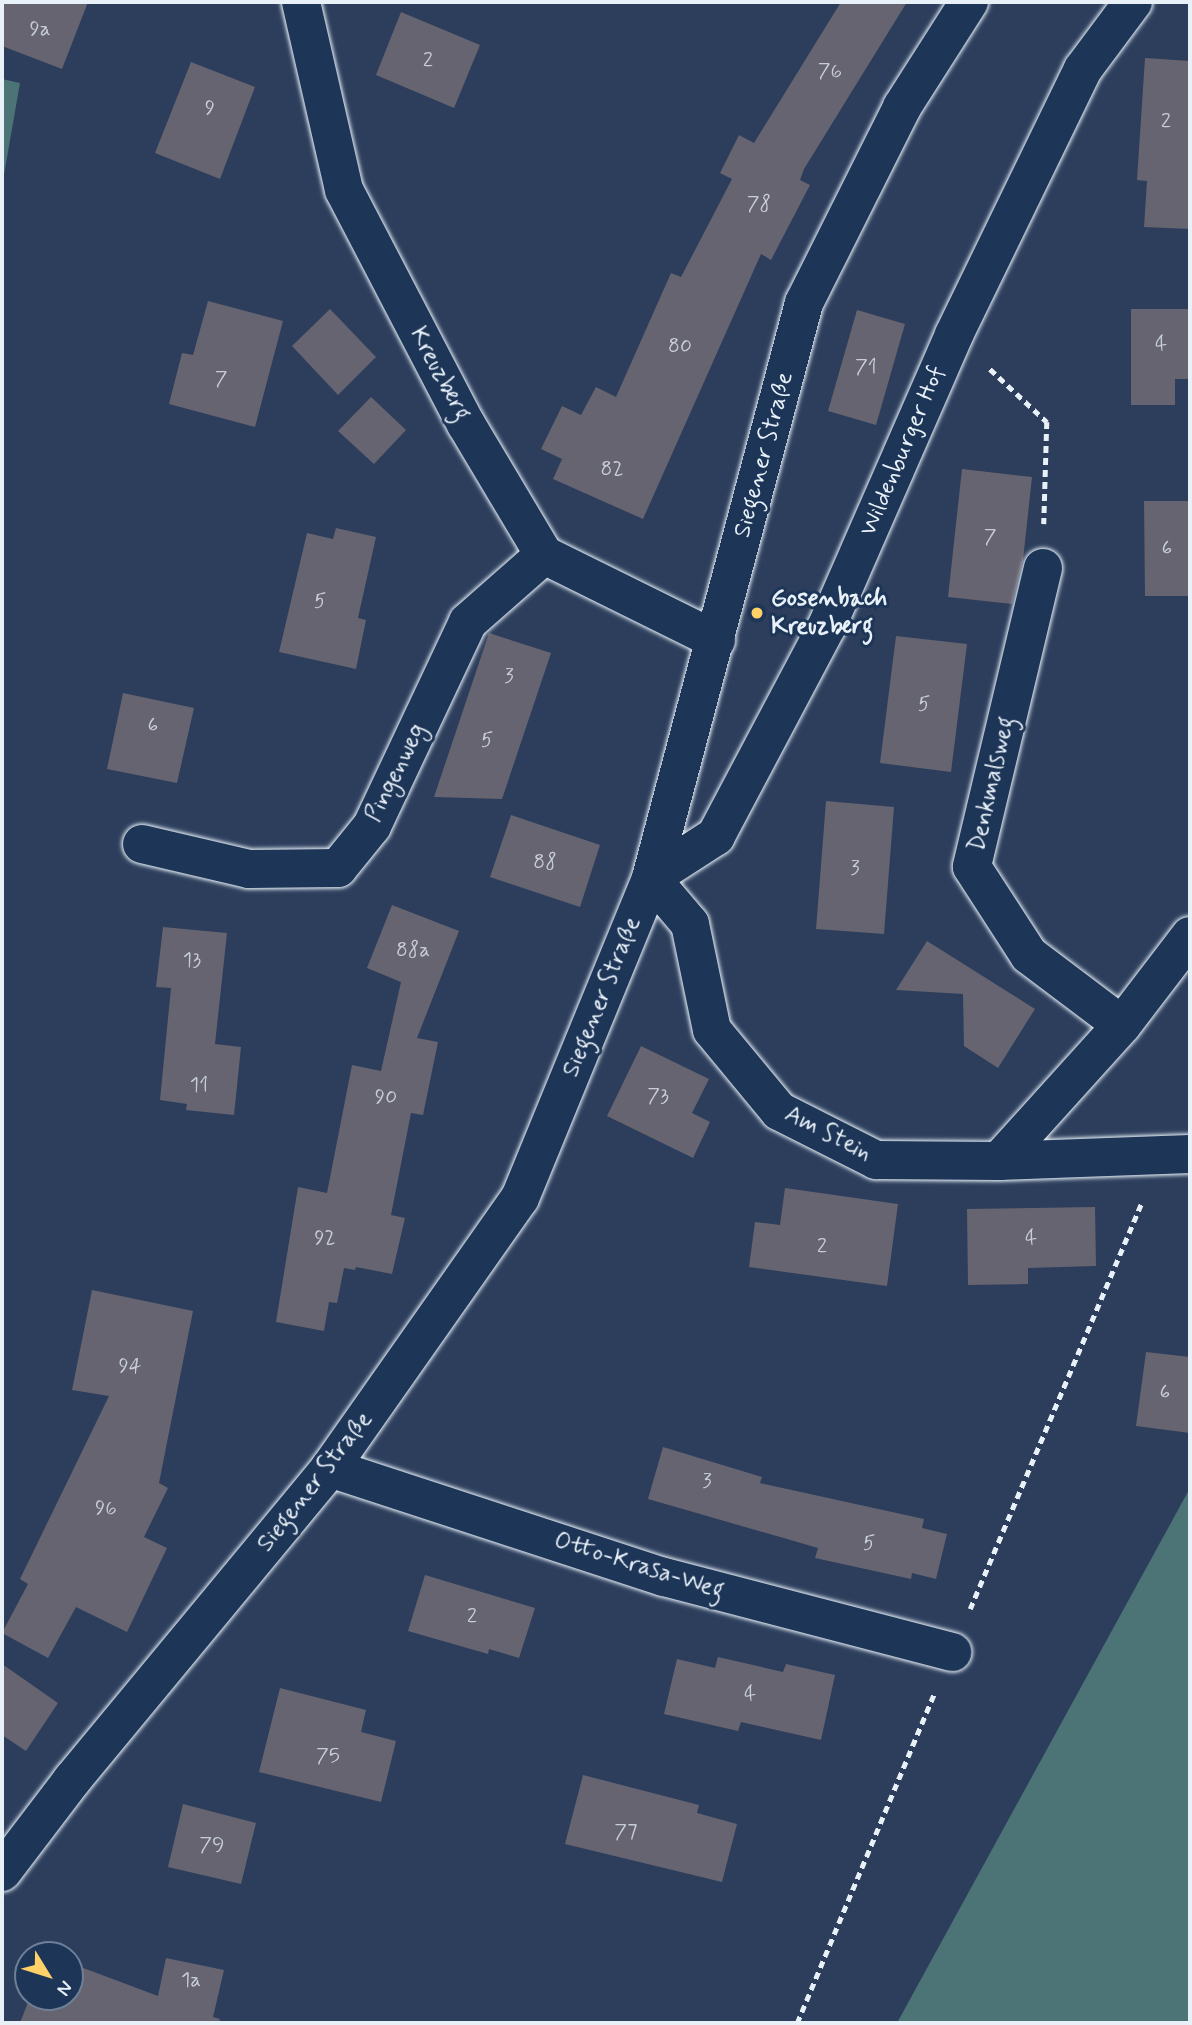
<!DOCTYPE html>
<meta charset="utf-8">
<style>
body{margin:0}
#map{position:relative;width:1192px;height:2025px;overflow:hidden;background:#2c3e5c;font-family:Mynerve,sans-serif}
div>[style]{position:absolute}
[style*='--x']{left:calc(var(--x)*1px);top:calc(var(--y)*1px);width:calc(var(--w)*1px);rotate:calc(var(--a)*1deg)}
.green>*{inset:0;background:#4c7376}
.building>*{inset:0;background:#666470}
.path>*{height:4.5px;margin-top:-2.25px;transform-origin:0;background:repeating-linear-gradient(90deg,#e8f1f8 0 7px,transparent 0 12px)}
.roads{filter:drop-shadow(0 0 2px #e8f1f8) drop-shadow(0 0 2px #e8f1f8)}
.minor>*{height:38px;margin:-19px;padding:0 19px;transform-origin:19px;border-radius:19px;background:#1d3557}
.secondary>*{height:38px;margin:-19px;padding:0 19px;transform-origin:19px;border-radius:19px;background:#1d3557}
.dots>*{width:19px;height:19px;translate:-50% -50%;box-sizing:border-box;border:4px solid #1d3557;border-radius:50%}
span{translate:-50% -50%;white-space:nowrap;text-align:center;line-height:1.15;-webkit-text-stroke:6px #1d3557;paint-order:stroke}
.number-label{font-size:21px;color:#c8ced6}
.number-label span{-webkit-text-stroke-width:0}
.street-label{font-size:24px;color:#e8f1f8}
.poi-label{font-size:24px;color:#e8f1f8;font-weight:700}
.left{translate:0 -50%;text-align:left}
.frame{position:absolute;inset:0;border:4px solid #e8f1f8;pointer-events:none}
.north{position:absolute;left:14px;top:1941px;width:70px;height:70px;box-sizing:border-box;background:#1d3557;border:2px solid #6e8097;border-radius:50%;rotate:128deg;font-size:19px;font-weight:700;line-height:28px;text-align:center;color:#e8f1f8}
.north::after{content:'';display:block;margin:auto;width:24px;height:32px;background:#ffd166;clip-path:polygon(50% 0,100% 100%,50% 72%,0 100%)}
</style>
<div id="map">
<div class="green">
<i style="clip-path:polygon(2px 79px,20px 83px,2px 186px)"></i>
<i style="clip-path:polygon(1190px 1488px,1190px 2023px,897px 2023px)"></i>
</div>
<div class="building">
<i style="clip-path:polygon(2px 2px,88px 2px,62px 69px,2px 46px)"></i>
<i style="clip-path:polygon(841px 2px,907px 2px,804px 169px,800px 180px,810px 185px,771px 260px,761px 254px,643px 519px,553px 479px,562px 459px,541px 449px,562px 406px,581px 415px,596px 387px,616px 397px,671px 273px,681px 277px,732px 179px,720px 173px,739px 135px,754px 143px)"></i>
<i style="clip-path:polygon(401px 12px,480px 45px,454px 108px,376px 75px)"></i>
<i style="clip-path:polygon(1145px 58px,1190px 61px,1190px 229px,1144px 227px,1147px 181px,1137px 180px)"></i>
<i style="clip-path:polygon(191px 62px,255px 87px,220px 179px,155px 153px)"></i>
<i style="clip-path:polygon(208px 301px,283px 321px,255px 427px,169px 404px,182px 353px,193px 355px)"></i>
<i style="clip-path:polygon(330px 309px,376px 357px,338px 395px,292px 346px)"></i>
<i style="clip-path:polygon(1131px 309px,1190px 309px,1190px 379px,1175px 379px,1175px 405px,1131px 405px)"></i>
<i style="clip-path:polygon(857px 310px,905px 324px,876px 425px,828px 411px)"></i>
<i style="clip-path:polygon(371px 397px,406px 430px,374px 464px,338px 431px)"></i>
<i style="clip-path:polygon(962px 469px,1032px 477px,1023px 560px,1012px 604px,948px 597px)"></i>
<i style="clip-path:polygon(1144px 501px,1190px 501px,1190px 596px,1145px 596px)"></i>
<i style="clip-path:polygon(336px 528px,376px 537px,358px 618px,366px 620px,356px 669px,279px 652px,307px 533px,333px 539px)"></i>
<i style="clip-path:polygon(489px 633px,551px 653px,502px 799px,434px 797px)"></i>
<i style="clip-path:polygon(896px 636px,967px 644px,951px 772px,880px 763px)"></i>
<i style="clip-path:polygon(123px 693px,194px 708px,177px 783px,107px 769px)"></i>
<i style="clip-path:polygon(826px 801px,894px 807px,884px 934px,816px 929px)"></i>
<i style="clip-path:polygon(511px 815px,600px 845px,580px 907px,490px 877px)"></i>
<i style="clip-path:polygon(392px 905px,459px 931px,417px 1038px,438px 1042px,423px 1115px,411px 1113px,391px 1215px,405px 1218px,392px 1274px,356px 1267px,355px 1270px,344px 1268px,337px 1303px,329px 1302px,324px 1331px,276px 1322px,298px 1187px,327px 1193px,352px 1065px,381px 1071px,401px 982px,367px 968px)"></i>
<i style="clip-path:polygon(163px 927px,227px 933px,215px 1044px,241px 1047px,234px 1115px,186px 1110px,187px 1104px,160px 1100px,171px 988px,156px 987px)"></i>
<i style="clip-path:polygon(927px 941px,1035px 1009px,998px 1068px,964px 1046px,963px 994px,896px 990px)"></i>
<i style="clip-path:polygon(641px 1046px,709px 1079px,692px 1113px,710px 1122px,693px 1158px,607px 1116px)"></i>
<i style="clip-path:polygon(785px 1188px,898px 1204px,887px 1286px,749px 1267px,755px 1222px,780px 1225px)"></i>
<i style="clip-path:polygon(1095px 1207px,1096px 1266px,1028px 1268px,1028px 1284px,968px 1285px,967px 1209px)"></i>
<i style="clip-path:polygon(92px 1290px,193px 1311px,159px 1483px,168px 1488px,144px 1537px,167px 1548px,127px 1632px,76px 1607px,48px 1658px,2px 1633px,28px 1584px,20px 1579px,109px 1396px,72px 1390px)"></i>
<i style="clip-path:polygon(1146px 1352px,1190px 1357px,1190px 1433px,1136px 1426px)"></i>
<i style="clip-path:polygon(663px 1447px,762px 1477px,760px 1483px,924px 1519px,922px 1528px,947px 1534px,936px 1579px,912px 1573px,911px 1579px,815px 1558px,818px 1548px,648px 1499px)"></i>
<i style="clip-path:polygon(425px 1575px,535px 1608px,519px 1658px,489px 1649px,488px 1654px,408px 1631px)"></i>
<i style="clip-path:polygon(718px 1657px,783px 1672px,786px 1664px,835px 1675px,821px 1740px,741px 1722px,738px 1731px,664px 1714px,677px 1659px,715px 1668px)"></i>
<i style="clip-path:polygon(2px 1664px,58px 1703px,26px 1751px,2px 1735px)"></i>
<i style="clip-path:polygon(280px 1688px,366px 1710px,361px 1732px,396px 1741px,381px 1802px,259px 1772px)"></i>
<i style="clip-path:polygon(583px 1775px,699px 1805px,697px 1813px,737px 1824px,722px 1882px,565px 1844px)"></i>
<i style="clip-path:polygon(183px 1804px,256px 1823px,241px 1884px,168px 1867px)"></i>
<i style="clip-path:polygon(166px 1958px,224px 1970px,213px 2017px,220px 2019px,219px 2023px,20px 2023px,30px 1997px,70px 1997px,70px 1963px,158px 1996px)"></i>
</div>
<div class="path">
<i style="--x:990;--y:369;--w:78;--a:42.9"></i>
<i style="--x:1047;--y:422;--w:102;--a:91.7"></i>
<i style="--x:970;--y:1609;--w:443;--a:-67.1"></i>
<i style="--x:797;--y:2023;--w:356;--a:-67.4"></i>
</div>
<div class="roads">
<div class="minor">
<i style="--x:301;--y:2;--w:193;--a:77.1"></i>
<i style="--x:344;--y:190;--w:264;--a:62.5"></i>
<i style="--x:466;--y:424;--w:152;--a:59.2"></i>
<i style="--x:544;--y:555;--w:192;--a:26.3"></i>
<i style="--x:1133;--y:2;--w:84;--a:126.7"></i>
<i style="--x:1083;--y:69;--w:296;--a:115.9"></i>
<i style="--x:954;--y:335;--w:318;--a:113.6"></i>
<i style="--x:827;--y:626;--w:238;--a:117.9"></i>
<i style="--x:716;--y:836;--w:77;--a:147.1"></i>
<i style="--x:651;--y:878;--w:60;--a:49.7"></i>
<i style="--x:690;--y:924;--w:108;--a:78.3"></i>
<i style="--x:712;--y:1030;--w:105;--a:50.4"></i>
<i style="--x:779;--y:1111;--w:109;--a:26.8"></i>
<i style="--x:876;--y:1160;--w:123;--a:0.5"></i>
<i style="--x:999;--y:1161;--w:191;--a:-2.1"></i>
<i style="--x:1043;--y:568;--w:307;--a:103.4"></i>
<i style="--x:972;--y:867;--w:105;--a:57.1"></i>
<i style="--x:1029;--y:955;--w:116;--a:37"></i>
<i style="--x:142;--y:844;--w:110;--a:13.2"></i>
<i style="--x:249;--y:869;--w:89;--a:-0.6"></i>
<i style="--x:338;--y:868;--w:54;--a:-51"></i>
<i style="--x:372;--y:826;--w:225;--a:-64.8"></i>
<i style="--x:468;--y:622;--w:101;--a:-41.4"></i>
<i style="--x:999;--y:1161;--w:183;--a:-47.9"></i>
<i style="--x:1122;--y:1025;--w:112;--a:-52.6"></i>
<i style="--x:330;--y:1468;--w:351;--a:18.1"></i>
<i style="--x:664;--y:1577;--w:298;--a:14.6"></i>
</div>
<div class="secondary">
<i style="--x:2;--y:1872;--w:116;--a:-52.7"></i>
<i style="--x:72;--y:1780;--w:405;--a:-50.4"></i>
<i style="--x:330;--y:1468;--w:330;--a:-54.9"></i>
<i style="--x:520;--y:1198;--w:346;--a:-67.7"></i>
<i style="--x:651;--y:878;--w:595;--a:-75.1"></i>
<i style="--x:804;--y:303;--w:219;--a:-63.4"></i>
<i style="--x:902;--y:107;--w:125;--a:-57.5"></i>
</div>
</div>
<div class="dots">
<i style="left:757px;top:613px;background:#ffd166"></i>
</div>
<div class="number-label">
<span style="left:40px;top:29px">9a</span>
<span style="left:428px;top:60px">2</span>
<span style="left:830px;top:71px">76</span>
<span style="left:210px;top:108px">9</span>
<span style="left:1166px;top:121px">2</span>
<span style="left:759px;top:204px">78</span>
<span style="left:1161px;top:344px">4</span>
<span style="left:680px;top:346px">80</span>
<span style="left:866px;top:367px">71</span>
<span style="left:221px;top:379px">7</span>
<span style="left:612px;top:469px">82</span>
<span style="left:990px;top:537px">7</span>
<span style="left:1167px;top:548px">6</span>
<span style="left:320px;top:601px">5</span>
<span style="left:509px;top:676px">3</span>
<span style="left:924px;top:704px">5</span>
<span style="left:153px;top:725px">6</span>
<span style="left:487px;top:740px">5</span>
<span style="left:545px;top:862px">88</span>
<span style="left:855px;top:868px">3</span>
<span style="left:413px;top:950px">88a</span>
<span style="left:192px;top:960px">13</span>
<span style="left:199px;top:1085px">11</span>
<span style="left:658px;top:1096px">73</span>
<span style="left:386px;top:1097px">90</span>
<span style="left:325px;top:1238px">92</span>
<span style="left:1031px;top:1238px">4</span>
<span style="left:822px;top:1246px">2</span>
<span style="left:130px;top:1366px">94</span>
<span style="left:1165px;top:1392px">6</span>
<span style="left:707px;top:1481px">3</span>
<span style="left:106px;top:1508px">96</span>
<span style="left:869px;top:1543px">5</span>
<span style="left:472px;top:1616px">2</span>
<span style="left:750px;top:1694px">4</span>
<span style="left:328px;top:1756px">75</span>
<span style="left:626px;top:1832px">77</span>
<span style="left:212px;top:1845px">79</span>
<span style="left:191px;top:1980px">1a</span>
</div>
<div class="street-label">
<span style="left:440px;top:374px;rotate:62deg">Kreuzberg</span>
<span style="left:903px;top:451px;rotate:-67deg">Wildenburger Hof</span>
<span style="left:764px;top:455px;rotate:-75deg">Siegener Straße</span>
<span style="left:396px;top:773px;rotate:-64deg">Pingenweg</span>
<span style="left:992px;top:784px;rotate:-77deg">Denkmalsweg</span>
<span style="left:602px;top:997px;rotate:-68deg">Siegener Straße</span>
<span style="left:828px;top:1134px;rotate:27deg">Am Stein</span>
<span style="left:315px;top:1482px;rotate:-52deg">Siegener Straße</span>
<span style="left:639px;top:1566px;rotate:17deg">Otto-Krasa-Weg</span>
</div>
<div class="poi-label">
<span class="left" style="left:771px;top:613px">Gosenbach<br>Kreuzberg</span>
</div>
<div class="frame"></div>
<div class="north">N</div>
</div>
